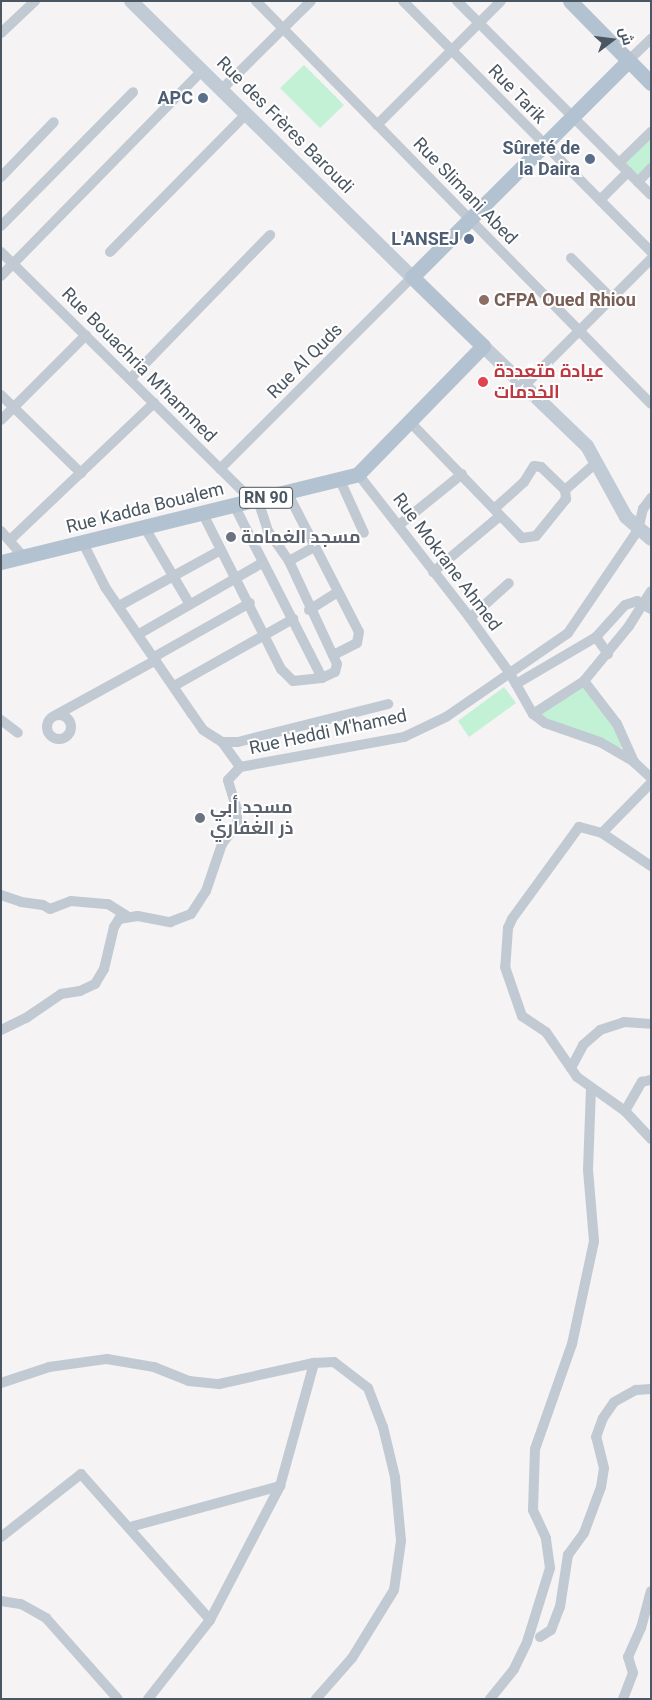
<!DOCTYPE html>
<meta charset="utf-8">
<style>
body{margin:0}
#map{position:relative;width:652px;height:1700px;overflow:hidden;background:#f5f3f3;font-family:Roboto,Cairo,sans-serif}
div>[style]{position:absolute}
[style*='--x']{left:calc(var(--x)*1px);top:calc(var(--y)*1px);width:calc(var(--w)*1px);rotate:calc(var(--a)*1deg)}
.green>*{inset:0;background:#c3f1d5}
.street>*{height:10px;margin:-5px;padding:0 5px;transform-origin:5px;border-radius:5px;background:#c1cad2}
.street>.ring{margin:-5px;padding:0;box-sizing:content-box;background:none;border:10px solid #c1cad2;border-radius:50%}
.secondary>*{height:14px;margin:-7px;padding:0 7px;transform-origin:7px;border-radius:7px;background:#c1cbd6}
.primary>*{height:15px;margin:-7.5px;padding:0 7.5px;transform-origin:7.5px;border-radius:7.5px;background:#b3c2d1}
.dots>*{width:14px;height:14px;translate:-50% -50%;box-sizing:border-box;border:2px solid #fff;border-radius:50%}
span{translate:-50% -50%;white-space:nowrap;text-align:center;line-height:1.15;-webkit-text-stroke:4px #fff;paint-order:stroke}
.shield-label span{padding:1px 4px;background:#fff;border:1px solid;border-radius:4px;-webkit-text-stroke-width:0}
.shield-label{font-size:16px;color:#4a5661;font-weight:700}
.street-label{font-size:18px;color:#4a5661}
.service-label{font-size:18px;color:#4e5e75;font-weight:700}
.right{translate:-100% -50%;text-align:right}
.education-label{font-size:18px;color:#785e54;font-weight:700}
.left{translate:0 -50%;text-align:left}
.health-label{font-size:18px;color:#be3a42;font-weight:700}
.worship-label{font-size:18px;color:#5b616d;font-weight:700}
.frame{position:absolute;inset:0;border:2px solid #4a5661;pointer-events:none}
.north{position:absolute;left:587px;top:15px;width:50px;height:50px;-webkit-text-stroke:4px #fff;paint-order:stroke;rotate:75deg;font-size:14px;font-weight:700;line-height:20px;text-align:center;color:#4a5661}
.north::after{content:'';display:block;margin:auto;width:18px;height:22px;background:#4a5661;clip-path:polygon(50% 0,100% 100%,50% 72%,0 100%)}
</style>
<div id="map">
<div class="green">
<i style="clip-path:polygon(304px 65px,344px 105px,320px 128px,280px 88px)"></i>
<i style="clip-path:polygon(651px 137px,651px 163px,638px 176px,625px 163px)"></i>
<i style="clip-path:polygon(585px 685px,615px 726px,625px 747px,616px 748px,540px 715px)"></i>
<i style="clip-path:polygon(504px 687px,516px 703px,469px 737px,458px 721px)"></i>
</div>
<div class="street">
<i style="--x:256;--y:1;--w:564;--a:45.57"></i>
<i style="--x:403;--y:1;--w:353;--a:45.3"></i>
<i style="--x:457;--y:1;--w:274;--a:45"></i>
<i style="--x:1;--y:33;--w:47;--a:-43.3"></i>
<i style="--x:628;--y:61;--w:32;--a:-44"></i>
<i style="--x:222;--y:89;--w:125;--a:-44.7"></i>
<i style="--x:377;--y:125;--w:175;--a:-45"></i>
<i style="--x:619;--y:163;--w:45;--a:-44.1"></i>
<i style="--x:1;--y:177;--w:76;--a:-46.1"></i>
<i style="--x:638;--y:182;--w:19;--a:-47"></i>
<i style="--x:600;--y:200;--w:40;--a:-45"></i>
<i style="--x:1;--y:226;--w:188;--a:-45.4"></i>
<i style="--x:1;--y:252;--w:354;--a:44.7"></i>
<i style="--x:110;--y:252;--w:195;--a:-45.4"></i>
<i style="--x:571;--y:258;--w:57;--a:45"></i>
<i style="--x:1;--y:276;--w:289;--a:-45.6"></i>
<i style="--x:130;--y:379;--w:201;--a:-45.8"></i>
<i style="--x:524;--y:386;--w:180;--a:-45"></i>
<i style="--x:1;--y:395;--w:112;--a:44.3"></i>
<i style="--x:1;--y:420;--w:120;--a:-45"></i>
<i style="--x:409;--y:421;--w:163;--a:46"></i>
<i style="--x:522;--y:538;--w:14;--a:-8"></i>
<i style="--x:536;--y:536;--w:48;--a:-51"></i>
<i style="--x:566;--y:499;--w:9;--a:-96"></i>
<i style="--x:565;--y:490;--w:33;--a:-136"></i>
<i style="--x:541;--y:467;--w:7;--a:-172"></i>
<i style="--x:534;--y:466;--w:19;--a:122"></i>
<i style="--x:524;--y:482;--w:40;--a:138"></i>
<i style="--x:220;--y:469;--w:272;--a:-45"></i>
<i style="--x:358;--y:474;--w:182;--a:52.1"></i>
<i style="--x:470;--y:618;--w:67;--a:54.2"></i>
<i style="--x:509;--y:672;--w:48;--a:60.3"></i>
<i style="--x:533;--y:714;--w:15;--a:37"></i>
<i style="--x:545;--y:723;--w:58;--a:19.1"></i>
<i style="--x:600;--y:742;--w:39;--a:30"></i>
<i style="--x:339;--y:478;--w:60;--a:65.6"></i>
<i style="--x:565;--y:490;--w:43;--a:-41.2"></i>
<i style="--x:287;--y:492;--w:157;--a:62.8"></i>
<i style="--x:359;--y:632;--w:11;--a:100"></i>
<i style="--x:357;--y:643;--w:27;--a:153"></i>
<i style="--x:234;--y:505;--w:194;--a:63"></i>
<i style="--x:203;--y:514;--w:174;--a:63.3"></i>
<i style="--x:281;--y:669;--w:17;--a:45"></i>
<i style="--x:293;--y:681;--w:29;--a:-6"></i>
<i style="--x:322;--y:678;--w:14;--a:-25"></i>
<i style="--x:335;--y:672;--w:8;--a:-76"></i>
<i style="--x:337;--y:664;--w:114;--a:-115"></i>
<i style="--x:289;--y:561;--w:37;--a:-125"></i>
<i style="--x:268;--y:531;--w:33;--a:-108"></i>
<i style="--x:399;--y:525;--w:81;--a:-39"></i>
<i style="--x:145;--y:528;--w:87;--a:59.6"></i>
<i style="--x:1;--y:531;--w:35;--a:49"></i>
<i style="--x:10;--y:540;--w:199;--a:-43.6"></i>
<i style="--x:83;--y:543;--w:49;--a:63.4"></i>
<i style="--x:105;--y:587;--w:154;--a:55.6"></i>
<i style="--x:192;--y:714;--w:19;--a:55"></i>
<i style="--x:203;--y:730;--w:22;--a:32"></i>
<i style="--x:222;--y:742;--w:16;--a:0"></i>
<i style="--x:238;--y:742;--w:155;--a:-14.2"></i>
<i style="--x:289;--y:561;--w:29;--a:-29"></i>
<i style="--x:433;--y:572;--w:87;--a:-39.9"></i>
<i style="--x:119;--y:606;--w:116;--a:-28.8"></i>
<i style="--x:309;--y:610;--w:34;--a:-32"></i>
<i style="--x:470;--y:618;--w:52;--a:-41.9"></i>
<i style="--x:139;--y:634;--w:142;--a:-30"></i>
<i style="--x:596;--y:637;--w:21;--a:55"></i>
<i style="--x:154;--y:657;--w:110;--a:-29.4"></i>
<i style="--x:584;--y:681;--w:54;--a:52.5"></i>
<i style="--x:617;--y:724;--w:42;--a:65.9"></i>
<i style="--x:634;--y:762;--w:23;--a:43"></i>
<i style="--x:516;--y:684;--w:93;--a:-30.4"></i>
<i style="--x:596;--y:637;--w:43;--a:-47.8"></i>
<i style="--x:625;--y:605;--w:13;--a:-18"></i>
<i style="--x:637;--y:601;--w:16;--a:30"></i>
<i style="--x:174;--y:686;--w:137;--a:-29.4"></i>
<i style="--x:533;--y:714;--w:61;--a:-32.9"></i>
<i style="--x:584;--y:681;--w:71;--a:-50.7"></i>
<i style="--x:629;--y:626;--w:41;--a:-57.8"></i>
<i class="ring" style="left:47px;top:715px;width:14px;height:14px"></i>
<i style="--x:56;--y:715;--w:114;--a:-28.8"></i>
<i style="--x:1;--y:720;--w:21;--a:37"></i>
<i style="--x:222;--y:742;--w:31;--a:54"></i>
<i style="--x:240;--y:767;--w:167;--a:-10.4"></i>
<i style="--x:404;--y:737;--w:47;--a:-25.5"></i>
<i style="--x:446;--y:717;--w:148;--a:-34.5"></i>
<i style="--x:568;--y:633;--w:125;--a:-55.8"></i>
<i style="--x:638;--y:530;--w:22;--a:-77"></i>
<i style="--x:643;--y:509;--w:14;--a:-54"></i>
<i style="--x:602;--y:833;--w:70;--a:-45.6"></i>
<i style="--x:651;--y:866;--w:59;--a:-146"></i>
<i style="--x:602;--y:833;--w:24;--a:-165"></i>
<i style="--x:579;--y:827;--w:114;--a:126.1"></i>
<i style="--x:512;--y:919;--w:10;--a:114"></i>
<i style="--x:508;--y:928;--w:39;--a:94"></i>
<i style="--x:505;--y:967;--w:52;--a:70.9"></i>
<i style="--x:522;--y:1016;--w:29;--a:34"></i>
<i style="--x:546;--y:1032;--w:55;--a:55.4"></i>
<i style="--x:577;--y:1077;--w:59;--a:35.3"></i>
<i style="--x:625;--y:1111;--w:38;--a:47"></i>
<i style="--x:1;--y:895;--w:21;--a:19"></i>
<i style="--x:21;--y:902;--w:22;--a:8"></i>
<i style="--x:43;--y:905;--w:8;--a:30"></i>
<i style="--x:50;--y:909;--w:22;--a:-21"></i>
<i style="--x:71;--y:901;--w:37;--a:5"></i>
<i style="--x:108;--y:904;--w:22;--a:32"></i>
<i style="--x:1;--y:1030;--w:28;--a:-26"></i>
<i style="--x:26;--y:1018;--w:42;--a:-34.4"></i>
<i style="--x:61;--y:994;--w:19;--a:-9"></i>
<i style="--x:80;--y:991;--w:17;--a:-25"></i>
<i style="--x:95;--y:984;--w:17;--a:-59"></i>
<i style="--x:104;--y:969;--w:43;--a:-76.6"></i>
<i style="--x:114;--y:927;--w:9;--a:-58"></i>
<i style="--x:119;--y:919;--w:19;--a:-9"></i>
<i style="--x:138;--y:916;--w:33;--a:11"></i>
<i style="--x:170;--y:922;--w:22;--a:-21"></i>
<i style="--x:191;--y:914;--w:27;--a:-57"></i>
<i style="--x:206;--y:891;--w:50;--a:-71.2"></i>
<i style="--x:222;--y:844;--w:25;--a:-53"></i>
<i style="--x:237;--y:824;--w:14;--a:-90"></i>
<i style="--x:237;--y:810;--w:31;--a:-107"></i>
<i style="--x:228;--y:780;--w:18;--a:-47"></i>
<i style="--x:571;--y:1068;--w:26;--a:-62"></i>
<i style="--x:583;--y:1045;--w:23;--a:-41"></i>
<i style="--x:600;--y:1030;--w:25;--a:-18"></i>
<i style="--x:624;--y:1022;--w:27;--a:4"></i>
<i style="--x:625;--y:1111;--w:34;--a:-60"></i>
<i style="--x:642;--y:1082;--w:9;--a:-13"></i>
<i style="--x:1;--y:1383;--w:51;--a:-18.4"></i>
<i style="--x:49;--y:1367;--w:59;--a:-7.9"></i>
<i style="--x:107;--y:1359;--w:48;--a:9.7"></i>
<i style="--x:154;--y:1367;--w:38;--a:22"></i>
<i style="--x:189;--y:1381;--w:30;--a:6"></i>
<i style="--x:219;--y:1384;--w:97;--a:-12.5"></i>
<i style="--x:314;--y:1363;--w:20;--a:-3"></i>
<i style="--x:334;--y:1362;--w:43;--a:37.4"></i>
<i style="--x:368;--y:1388;--w:42;--a:69"></i>
<i style="--x:383;--y:1427;--w:51;--a:76.5"></i>
<i style="--x:395;--y:1477;--w:64;--a:84.6"></i>
<i style="--x:401;--y:1541;--w:49;--a:98.1"></i>
<i style="--x:394;--y:1590;--w:80;--a:121.7"></i>
<i style="--x:352;--y:1658;--w:55;--a:131.3"></i>
<i style="--x:130;--y:1527;--w:156;--a:-15.3"></i>
<i style="--x:1;--y:1537;--w:102;--a:-38.2"></i>
<i style="--x:81;--y:1474;--w:195;--a:48.5"></i>
<i style="--x:1;--y:1601;--w:20;--a:9"></i>
<i style="--x:21;--y:1604;--w:29;--a:29"></i>
<i style="--x:46;--y:1618;--w:108;--a:48.4"></i>
<i style="--x:540;--y:1637;--w:13;--a:-32"></i>
<i style="--x:551;--y:1630;--w:25;--a:-69"></i>
<i style="--x:560;--y:1607;--w:53;--a:-81.3"></i>
<i style="--x:568;--y:1555;--w:27;--a:-54"></i>
<i style="--x:584;--y:1533;--w:49;--a:-69.7"></i>
<i style="--x:601;--y:1487;--w:19;--a:-81"></i>
<i style="--x:604;--y:1468;--w:32;--a:-104"></i>
<i style="--x:596;--y:1437;--w:20;--a:-70"></i>
<i style="--x:603;--y:1418;--w:19;--a:-55"></i>
<i style="--x:614;--y:1402;--w:25;--a:-29"></i>
<i style="--x:636;--y:1390;--w:15;--a:-4"></i>
<i style="--x:148;--y:1699;--w:100;--a:-51.9"></i>
<i style="--x:210;--y:1620;--w:151;--a:-62.4"></i>
<i style="--x:280;--y:1486;--w:128;--a:-74.5"></i>
<i style="--x:490;--y:1699;--w:38;--a:-51"></i>
<i style="--x:514;--y:1669;--w:30;--a:-64"></i>
<i style="--x:527;--y:1642;--w:77;--a:-72.7"></i>
<i style="--x:550;--y:1568;--w:30;--a:-98"></i>
<i style="--x:546;--y:1538;--w:31;--a:-115"></i>
<i style="--x:533;--y:1510;--w:61;--a:-88.1"></i>
<i style="--x:535;--y:1449;--w:111;--a:-70.6"></i>
<i style="--x:572;--y:1344;--w:105;--a:-77.9"></i>
<i style="--x:594;--y:1241;--w:71;--a:-94.8"></i>
<i style="--x:588;--y:1170;--w:80;--a:-87.9"></i>
<i style="--x:623;--y:1699;--w:28;--a:-69"></i>
<i style="--x:633;--y:1673;--w:17;--a:-107"></i>
<i style="--x:628;--y:1657;--w:32;--a:-66"></i>
<i style="--x:641;--y:1628;--w:38;--a:-75"></i>
</div>
<div class="secondary">
<i style="--x:131;--y:1;--w:394;--a:44.5"></i>
<i style="--x:483;--y:346;--w:144;--a:43.9"></i>
<i style="--x:587;--y:446;--w:81;--a:61.2"></i>
<i style="--x:626;--y:517;--w:33;--a:41"></i>
</div>
<div class="primary">
<i style="--x:570;--y:1;--w:115;--a:45.4"></i>
<i style="--x:1;--y:562;--w:368;--a:-13.8"></i>
<i style="--x:358;--y:474;--w:179;--a:-45.7"></i>
<i style="--x:483;--y:346;--w:99;--a:-135.8"></i>
<i style="--x:412;--y:277;--w:305;--a:-45"></i>
</div>
<div class="dots">
<i style="left:203px;top:98px;background:#5c6f8a"></i>
<i style="left:590px;top:159px;background:#5c6f8a"></i>
<i style="left:469px;top:239px;background:#5c6f8a"></i>
<i style="left:484px;top:300px;background:#8d6e63"></i>
<i style="left:483px;top:382px;background:#e0444e"></i>
<i style="left:231px;top:537px;background:#6b7280"></i>
<i style="left:200px;top:818px;background:#6b7280"></i>
</div>
<div class="shield-label">
<span style="left:266px;top:498px">RN 90</span>
</div>
<div class="street-label">
<span style="left:517px;top:94px;rotate:46deg">Rue Tarik</span>
<span style="left:285px;top:125px;rotate:45deg">Rue des Frères Baroudi</span>
<span style="left:465px;top:191px;rotate:46deg">Rue Slimani Abed</span>
<span style="left:305px;top:361px;rotate:-45deg">Rue Al Quds</span>
<span style="left:139px;top:365px;rotate:45deg">Rue Bouachria M'hammed</span>
<span style="left:145px;top:508px;rotate:-14deg">Rue Kadda Boualem</span>
<span style="left:447px;top:562px;rotate:53deg">Rue Mokrane Ahmed</span>
<span style="left:328px;top:732px;rotate:-12deg">Rue Heddi M'hamed</span>
</div>
<div class="service-label">
<span class="right" style="left:193px;top:98px">APC</span>
<span class="right" style="left:580px;top:159px">Sûreté de<br>la Daira</span>
<span class="right" style="left:459px;top:239px">L'ANSEJ</span>
</div>
<div class="education-label">
<span class="left" style="left:494px;top:300px">CFPA Oued Rhiou</span>
</div>
<div class="health-label">
<span class="left" style="left:494px;top:382px">عيادة متعددة<br>الخدمات</span>
</div>
<div class="worship-label">
<span class="left" style="left:241px;top:537px">مسجد الغمامة</span>
<span class="left" style="left:210px;top:818px">مسجد أبي<br>ذر الغفاري</span>
</div>
<div class="frame"></div>
<div class="north">ش</div>
</div>
